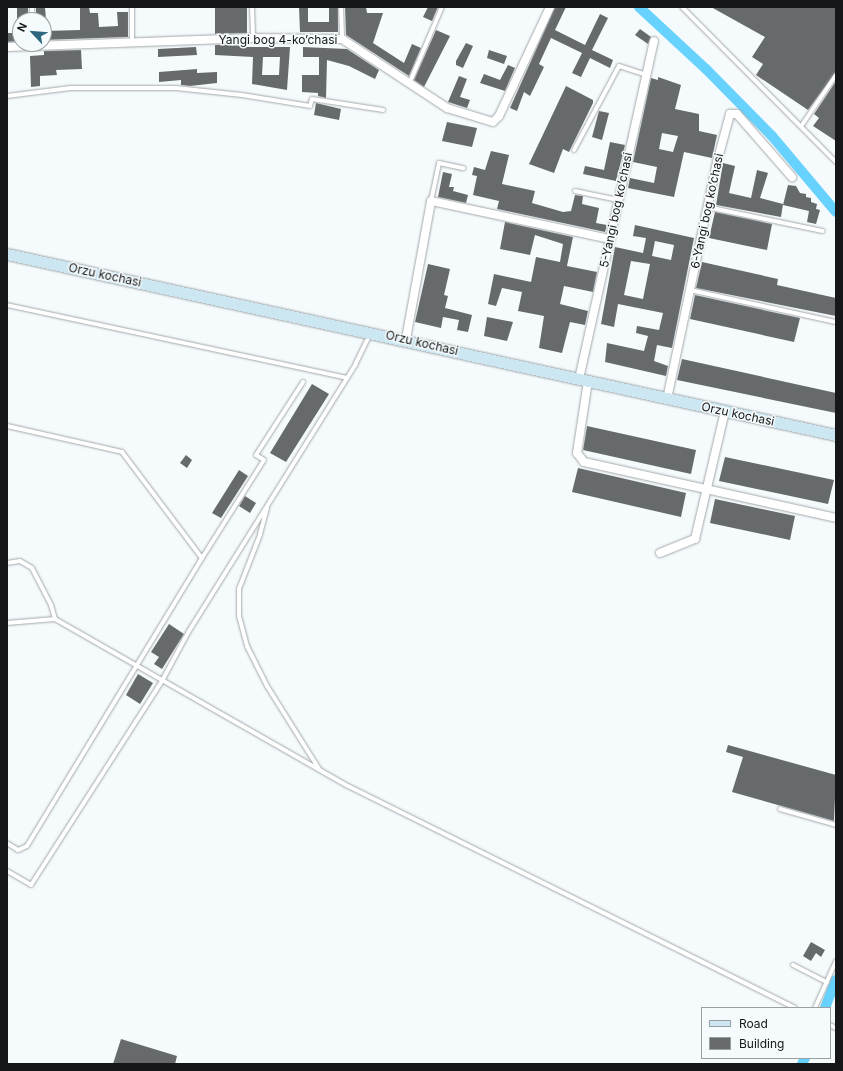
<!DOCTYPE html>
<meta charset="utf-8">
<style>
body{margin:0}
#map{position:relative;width:843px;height:1071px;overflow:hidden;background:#f5fafc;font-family:Inter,sans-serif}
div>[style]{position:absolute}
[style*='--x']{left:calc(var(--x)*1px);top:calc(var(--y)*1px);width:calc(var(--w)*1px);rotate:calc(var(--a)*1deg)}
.canal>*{height:10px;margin:-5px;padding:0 5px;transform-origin:5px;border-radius:5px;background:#67d2fd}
.building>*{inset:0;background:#666a6c}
.roads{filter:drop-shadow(0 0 1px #a3a8aa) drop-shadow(0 0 1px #a3a8aa)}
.service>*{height:4px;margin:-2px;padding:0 2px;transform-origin:2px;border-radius:2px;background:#fff}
.minor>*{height:8px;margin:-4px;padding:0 4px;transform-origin:4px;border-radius:4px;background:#fff}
.secondary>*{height:11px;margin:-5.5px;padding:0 5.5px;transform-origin:5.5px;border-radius:5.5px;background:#cce7f2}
span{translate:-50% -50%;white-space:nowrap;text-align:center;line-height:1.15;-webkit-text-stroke:3px #f5fafc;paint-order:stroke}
.street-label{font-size:12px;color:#161718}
.frame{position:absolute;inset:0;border:8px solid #161718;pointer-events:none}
.legend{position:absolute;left:701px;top:1007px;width:130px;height:52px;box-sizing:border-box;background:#f5fafc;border:1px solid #9c9fa1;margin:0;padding:5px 7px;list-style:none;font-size:12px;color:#161718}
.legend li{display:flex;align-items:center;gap:8px;height:20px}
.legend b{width:20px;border:1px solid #9c9fa1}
.north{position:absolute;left:12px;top:12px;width:40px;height:40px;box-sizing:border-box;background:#f5fafc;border:1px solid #9c9fa1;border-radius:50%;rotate:296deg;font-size:11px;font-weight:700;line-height:16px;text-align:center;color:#161718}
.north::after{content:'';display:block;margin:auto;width:14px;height:18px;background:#2c677f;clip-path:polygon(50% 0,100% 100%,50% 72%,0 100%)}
</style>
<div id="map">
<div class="canal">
<i style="--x:639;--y:7;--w:91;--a:42.8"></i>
<i style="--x:706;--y:69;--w:94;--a:45.4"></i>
<i style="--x:772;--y:136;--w:99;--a:49.9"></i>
<i style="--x:825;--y:1008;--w:30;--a:-69"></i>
<i style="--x:802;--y:1064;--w:7;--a:-63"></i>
</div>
<div class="building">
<i style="clip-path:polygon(17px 7px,28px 7px,28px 20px,17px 20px)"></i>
<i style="clip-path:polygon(36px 7px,45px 7px,46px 20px,36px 20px)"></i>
<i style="clip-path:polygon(80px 7px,89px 7px,90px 13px,98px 13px,99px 27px,118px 26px,117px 12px,128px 12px,128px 37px,44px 40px,44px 31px,80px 30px)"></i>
<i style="clip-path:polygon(215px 7px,247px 7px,247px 33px,215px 34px)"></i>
<i style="clip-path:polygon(299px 7px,308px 7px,308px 22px,329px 22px,329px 8px,338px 7px,338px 32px,300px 32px)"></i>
<i style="clip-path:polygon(345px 7px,366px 7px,367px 13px,383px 13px,373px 43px,404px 63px,412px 44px,421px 48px,409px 76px,346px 35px)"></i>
<i style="clip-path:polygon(428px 7px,438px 7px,432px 21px,423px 17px)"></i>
<i style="clip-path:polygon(555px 7px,566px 7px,555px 30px,585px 45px,600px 14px,608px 18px,592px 50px,613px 60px,610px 68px,590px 58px,581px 77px,572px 73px,582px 53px,551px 38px,539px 64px,544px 67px,530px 96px,524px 92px,517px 111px,510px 108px)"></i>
<i style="clip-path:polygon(711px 7px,836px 7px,836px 72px,808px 110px,756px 75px,763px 64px,752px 57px,765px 37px)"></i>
<i style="clip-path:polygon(640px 29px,651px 37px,648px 44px,635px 35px)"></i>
<i style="clip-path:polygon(436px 30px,450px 36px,424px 87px,414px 80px)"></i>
<i style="clip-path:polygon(7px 33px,20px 33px,20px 41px,7px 42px)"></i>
<i style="clip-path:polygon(466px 43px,473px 46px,463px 68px,456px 65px,456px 61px)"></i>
<i style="clip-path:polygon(evenodd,247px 44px,247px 47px,290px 47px,287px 90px,252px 84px,253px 57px,215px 55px,215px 45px,247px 44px,263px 57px,280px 57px,279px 75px,262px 75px,263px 57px)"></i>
<i style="clip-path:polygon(196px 47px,197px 55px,158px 57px,158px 49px)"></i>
<i style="clip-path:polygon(303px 47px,347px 49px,379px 70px,375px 79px,349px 66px,327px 60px,326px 98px,318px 96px,318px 93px,302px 92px,302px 75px,319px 75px,319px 57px,303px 57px)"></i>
<i style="clip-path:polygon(81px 50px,82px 69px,56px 70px,57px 75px,40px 76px,40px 86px,31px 87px,30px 56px,44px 55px,44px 51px)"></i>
<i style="clip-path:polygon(489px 50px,507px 56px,504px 64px,487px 58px)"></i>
<i style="clip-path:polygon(508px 65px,515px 68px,505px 91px,480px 83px,484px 74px,500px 80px)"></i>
<i style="clip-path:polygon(197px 69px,197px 73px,217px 72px,217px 83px,190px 86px,181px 85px,181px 80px,159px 82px,159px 72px)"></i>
<i style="clip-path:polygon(459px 76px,467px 79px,460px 97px,470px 100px,467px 108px,448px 102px)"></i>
<i style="clip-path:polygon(evenodd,658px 77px,681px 85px,675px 109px,699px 114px,699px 131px,717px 135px,712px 158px,684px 152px,674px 197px,628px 188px,630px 178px,654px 183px,657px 167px,633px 162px,651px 78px,658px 80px,658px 77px,662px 133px,678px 136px,673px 152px,659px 149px,662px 133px)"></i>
<i style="clip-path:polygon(836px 81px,836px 141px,813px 126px,819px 118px,814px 114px)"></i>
<i style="clip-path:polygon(566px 86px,593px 100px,593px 103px,569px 152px,563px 149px,554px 173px,529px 164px)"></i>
<i style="clip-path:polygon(316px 103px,341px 109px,339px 120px,314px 115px)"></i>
<i style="clip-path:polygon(599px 111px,609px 113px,602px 140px,592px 137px)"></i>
<i style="clip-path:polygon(447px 122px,477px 128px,472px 147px,442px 141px)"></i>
<i style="clip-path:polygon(610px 142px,625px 145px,616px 181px,583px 174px,585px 166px,604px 170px)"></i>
<i style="clip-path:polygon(491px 151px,509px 155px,502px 184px,535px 191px,532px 203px,563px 212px,571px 211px,575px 195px,583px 196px,582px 204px,599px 208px,596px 223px,607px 225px,605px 232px,497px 209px,499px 201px,473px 195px,477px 176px,472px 175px,474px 167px,485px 170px)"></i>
<i style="clip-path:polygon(723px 163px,735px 166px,729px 193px,751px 198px,757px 170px,768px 173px,760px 198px,783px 204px,781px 217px,716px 205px)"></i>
<i style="clip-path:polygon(443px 172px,452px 174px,449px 187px,454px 187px,453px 191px,468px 195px,466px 203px,438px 197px)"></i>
<i style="clip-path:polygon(788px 185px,796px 186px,800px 193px,806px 194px,806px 197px,811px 198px,811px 202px,817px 204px,816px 209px,820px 210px,816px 224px,807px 222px,809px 211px,783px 205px)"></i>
<i style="clip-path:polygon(715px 212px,772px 224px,767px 250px,709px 238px)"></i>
<i style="clip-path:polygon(505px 222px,573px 237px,567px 266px,597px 272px,593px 292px,564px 286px,560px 304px,588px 311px,585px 325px,570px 322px,562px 353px,539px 348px,544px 316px,518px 311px,522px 292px,502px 288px,496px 306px,488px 304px,494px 274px,531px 282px,536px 257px,560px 262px,563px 244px,535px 235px,530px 255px,500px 249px)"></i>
<i style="clip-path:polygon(evenodd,635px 225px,694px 238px,672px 348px,657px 345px,654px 361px,668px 366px,666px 376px,605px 362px,607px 343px,644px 351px,648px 336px,636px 333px,637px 326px,659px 330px,663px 313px,618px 304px,614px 327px,601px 324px,615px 247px,643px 253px,646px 238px,633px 236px,635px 225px,655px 241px,674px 245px,671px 260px,652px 256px,655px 241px,635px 225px,631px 261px,650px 264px,643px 299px,624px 295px,631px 261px)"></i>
<i style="clip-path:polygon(702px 262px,778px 279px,777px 285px,836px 298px,836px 316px,696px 288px)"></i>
<i style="clip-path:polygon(428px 264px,450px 269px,444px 295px,448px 296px,445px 308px,472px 315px,468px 332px,457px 330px,459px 320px,443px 317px,441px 328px,415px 322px)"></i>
<i style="clip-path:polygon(695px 295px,800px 318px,794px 342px,690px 319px)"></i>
<i style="clip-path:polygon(487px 317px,513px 322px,507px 341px,484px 336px)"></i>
<i style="clip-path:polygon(682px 359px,836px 393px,836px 413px,677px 380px)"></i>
<i style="clip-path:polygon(312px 384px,329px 394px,286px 462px,270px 453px)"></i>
<i style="clip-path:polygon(587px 426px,696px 450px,691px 474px,583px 450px)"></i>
<i style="clip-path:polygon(186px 455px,192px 460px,187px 468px,180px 463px)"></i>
<i style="clip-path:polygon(725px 457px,834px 480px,828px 504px,719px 481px)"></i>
<i style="clip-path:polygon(578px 468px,686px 493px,681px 517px,572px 492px)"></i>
<i style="clip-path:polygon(239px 470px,248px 476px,221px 518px,212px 513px)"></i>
<i style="clip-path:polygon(245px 496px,256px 503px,250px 513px,239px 506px)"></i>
<i style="clip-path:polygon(715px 499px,795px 516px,790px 540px,710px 523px)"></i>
<i style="clip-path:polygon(169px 624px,184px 634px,162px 669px,154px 664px,159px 657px,151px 652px)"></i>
<i style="clip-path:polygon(138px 674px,153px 683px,140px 704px,126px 695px)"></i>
<i style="clip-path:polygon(728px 745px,836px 775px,834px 821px,732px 792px,743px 757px,726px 752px)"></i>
<i style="clip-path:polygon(811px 942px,825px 950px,821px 957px,816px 953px,811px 961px,803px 956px)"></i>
<i style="clip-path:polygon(121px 1039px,177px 1056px,175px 1064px,113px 1064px)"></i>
</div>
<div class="roads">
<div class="service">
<i style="--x:32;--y:7;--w:13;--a:90"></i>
<i style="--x:132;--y:7;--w:36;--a:90"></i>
<i style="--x:252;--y:7;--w:31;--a:88"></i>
<i style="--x:341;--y:7;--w:32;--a:88"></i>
<i style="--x:682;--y:7;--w:218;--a:45.2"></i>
<i style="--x:409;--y:84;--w:84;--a:-66.8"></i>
<i style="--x:7;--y:96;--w:64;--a:-7.1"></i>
<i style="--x:71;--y:88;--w:105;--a:0"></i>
<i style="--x:176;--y:88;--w:66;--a:6.1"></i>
<i style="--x:242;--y:95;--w:69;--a:9.2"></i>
<i style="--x:310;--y:106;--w:7;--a:-74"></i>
<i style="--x:312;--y:99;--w:72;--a:8.8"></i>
<i style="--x:802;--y:125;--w:60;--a:-55.8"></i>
<i style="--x:574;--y:150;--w:95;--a:-61.8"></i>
<i style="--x:619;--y:66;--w:28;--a:18"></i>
<i style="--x:575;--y:191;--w:44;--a:11.8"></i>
<i style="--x:431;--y:201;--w:39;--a:-78"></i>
<i style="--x:439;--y:163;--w:25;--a:12"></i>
<i style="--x:707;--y:207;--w:118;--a:11.7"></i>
<i style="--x:690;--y:290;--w:149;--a:12.4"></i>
<i style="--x:7;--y:305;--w:348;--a:12.1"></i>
<i style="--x:7;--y:426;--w:118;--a:12.7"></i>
<i style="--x:122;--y:452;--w:133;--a:53"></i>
<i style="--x:202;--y:558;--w:337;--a:121.3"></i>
<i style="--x:27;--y:846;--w:10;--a:156"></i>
<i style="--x:18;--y:850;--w:13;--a:-148"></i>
<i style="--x:267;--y:508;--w:28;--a:105"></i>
<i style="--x:260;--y:535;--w:58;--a:111.3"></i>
<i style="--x:239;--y:589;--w:27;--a:90"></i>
<i style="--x:239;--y:616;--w:31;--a:75"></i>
<i style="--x:247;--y:646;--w:45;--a:63.4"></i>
<i style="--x:267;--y:686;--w:98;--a:57.9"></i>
<i style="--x:202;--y:558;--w:116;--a:-57.7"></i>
<i style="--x:264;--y:460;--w:9;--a:-148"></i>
<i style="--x:256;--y:455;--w:87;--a:-57.2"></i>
<i style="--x:7;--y:563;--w:13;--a:-9"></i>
<i style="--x:20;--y:561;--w:14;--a:30"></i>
<i style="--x:32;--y:568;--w:42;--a:62.8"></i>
<i style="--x:51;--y:605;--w:15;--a:74"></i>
<i style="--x:7;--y:623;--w:48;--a:-4.8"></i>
<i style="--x:55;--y:619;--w:337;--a:29.7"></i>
<i style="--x:348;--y:786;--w:499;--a:26.4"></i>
<i style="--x:780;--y:809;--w:58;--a:15.9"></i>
<i style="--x:7;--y:871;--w:28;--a:30"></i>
<i style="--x:31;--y:885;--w:245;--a:-57.3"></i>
<i style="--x:163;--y:679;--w:55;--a:-61.6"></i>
<i style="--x:189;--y:631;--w:314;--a:-58"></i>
<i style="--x:355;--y:365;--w:34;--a:-64"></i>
<i style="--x:793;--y:965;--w:38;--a:27"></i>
<i style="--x:815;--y:1008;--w:51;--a:-65.9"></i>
<i style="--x:830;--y:1025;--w:7;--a:27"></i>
</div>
<div class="minor">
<i style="--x:7;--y:47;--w:246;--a:-2.1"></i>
<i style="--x:253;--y:38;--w:89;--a:0.6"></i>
<i style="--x:342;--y:39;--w:126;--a:33.3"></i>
<i style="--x:447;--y:108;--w:48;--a:16.9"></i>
<i style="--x:493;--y:122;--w:8;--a:-45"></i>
<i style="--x:499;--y:116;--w:120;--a:-64.9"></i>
<i style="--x:406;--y:339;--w:140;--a:-79.7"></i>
<i style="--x:431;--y:201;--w:183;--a:12"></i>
<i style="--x:579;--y:379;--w:346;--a:-77.5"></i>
<i style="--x:588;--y:381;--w:73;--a:98.7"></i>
<i style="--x:577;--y:453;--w:11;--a:52"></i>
<i style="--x:584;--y:462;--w:258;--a:12.5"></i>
<i style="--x:667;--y:399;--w:242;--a:-78.1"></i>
<i style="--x:717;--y:162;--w:50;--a:-74.8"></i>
<i style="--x:730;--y:114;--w:7;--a:0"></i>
<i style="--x:737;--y:114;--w:84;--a:48.9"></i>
<i style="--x:660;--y:553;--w:38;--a:-22"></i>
<i style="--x:695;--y:539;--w:131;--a:-76.8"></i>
</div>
<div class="secondary">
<i style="--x:7;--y:254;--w:849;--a:12.32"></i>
</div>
</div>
<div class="street-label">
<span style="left:278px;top:40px">Yangi bog 4-koʼchasi</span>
<span style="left:616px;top:210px;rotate:-78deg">5-Yangi bog koʼchasi</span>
<span style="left:707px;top:211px;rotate:-78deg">6-Yangi bog koʼchasi</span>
<span style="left:105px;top:275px;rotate:12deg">Orzu kochasi</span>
<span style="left:422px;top:343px;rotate:13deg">Orzu kochasi</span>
<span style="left:738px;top:414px;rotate:12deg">Orzu kochasi</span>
</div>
<div class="frame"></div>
<ul class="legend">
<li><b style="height:5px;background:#cce7f2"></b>Road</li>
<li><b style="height:11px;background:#666a6c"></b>Building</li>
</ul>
<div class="north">N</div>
</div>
